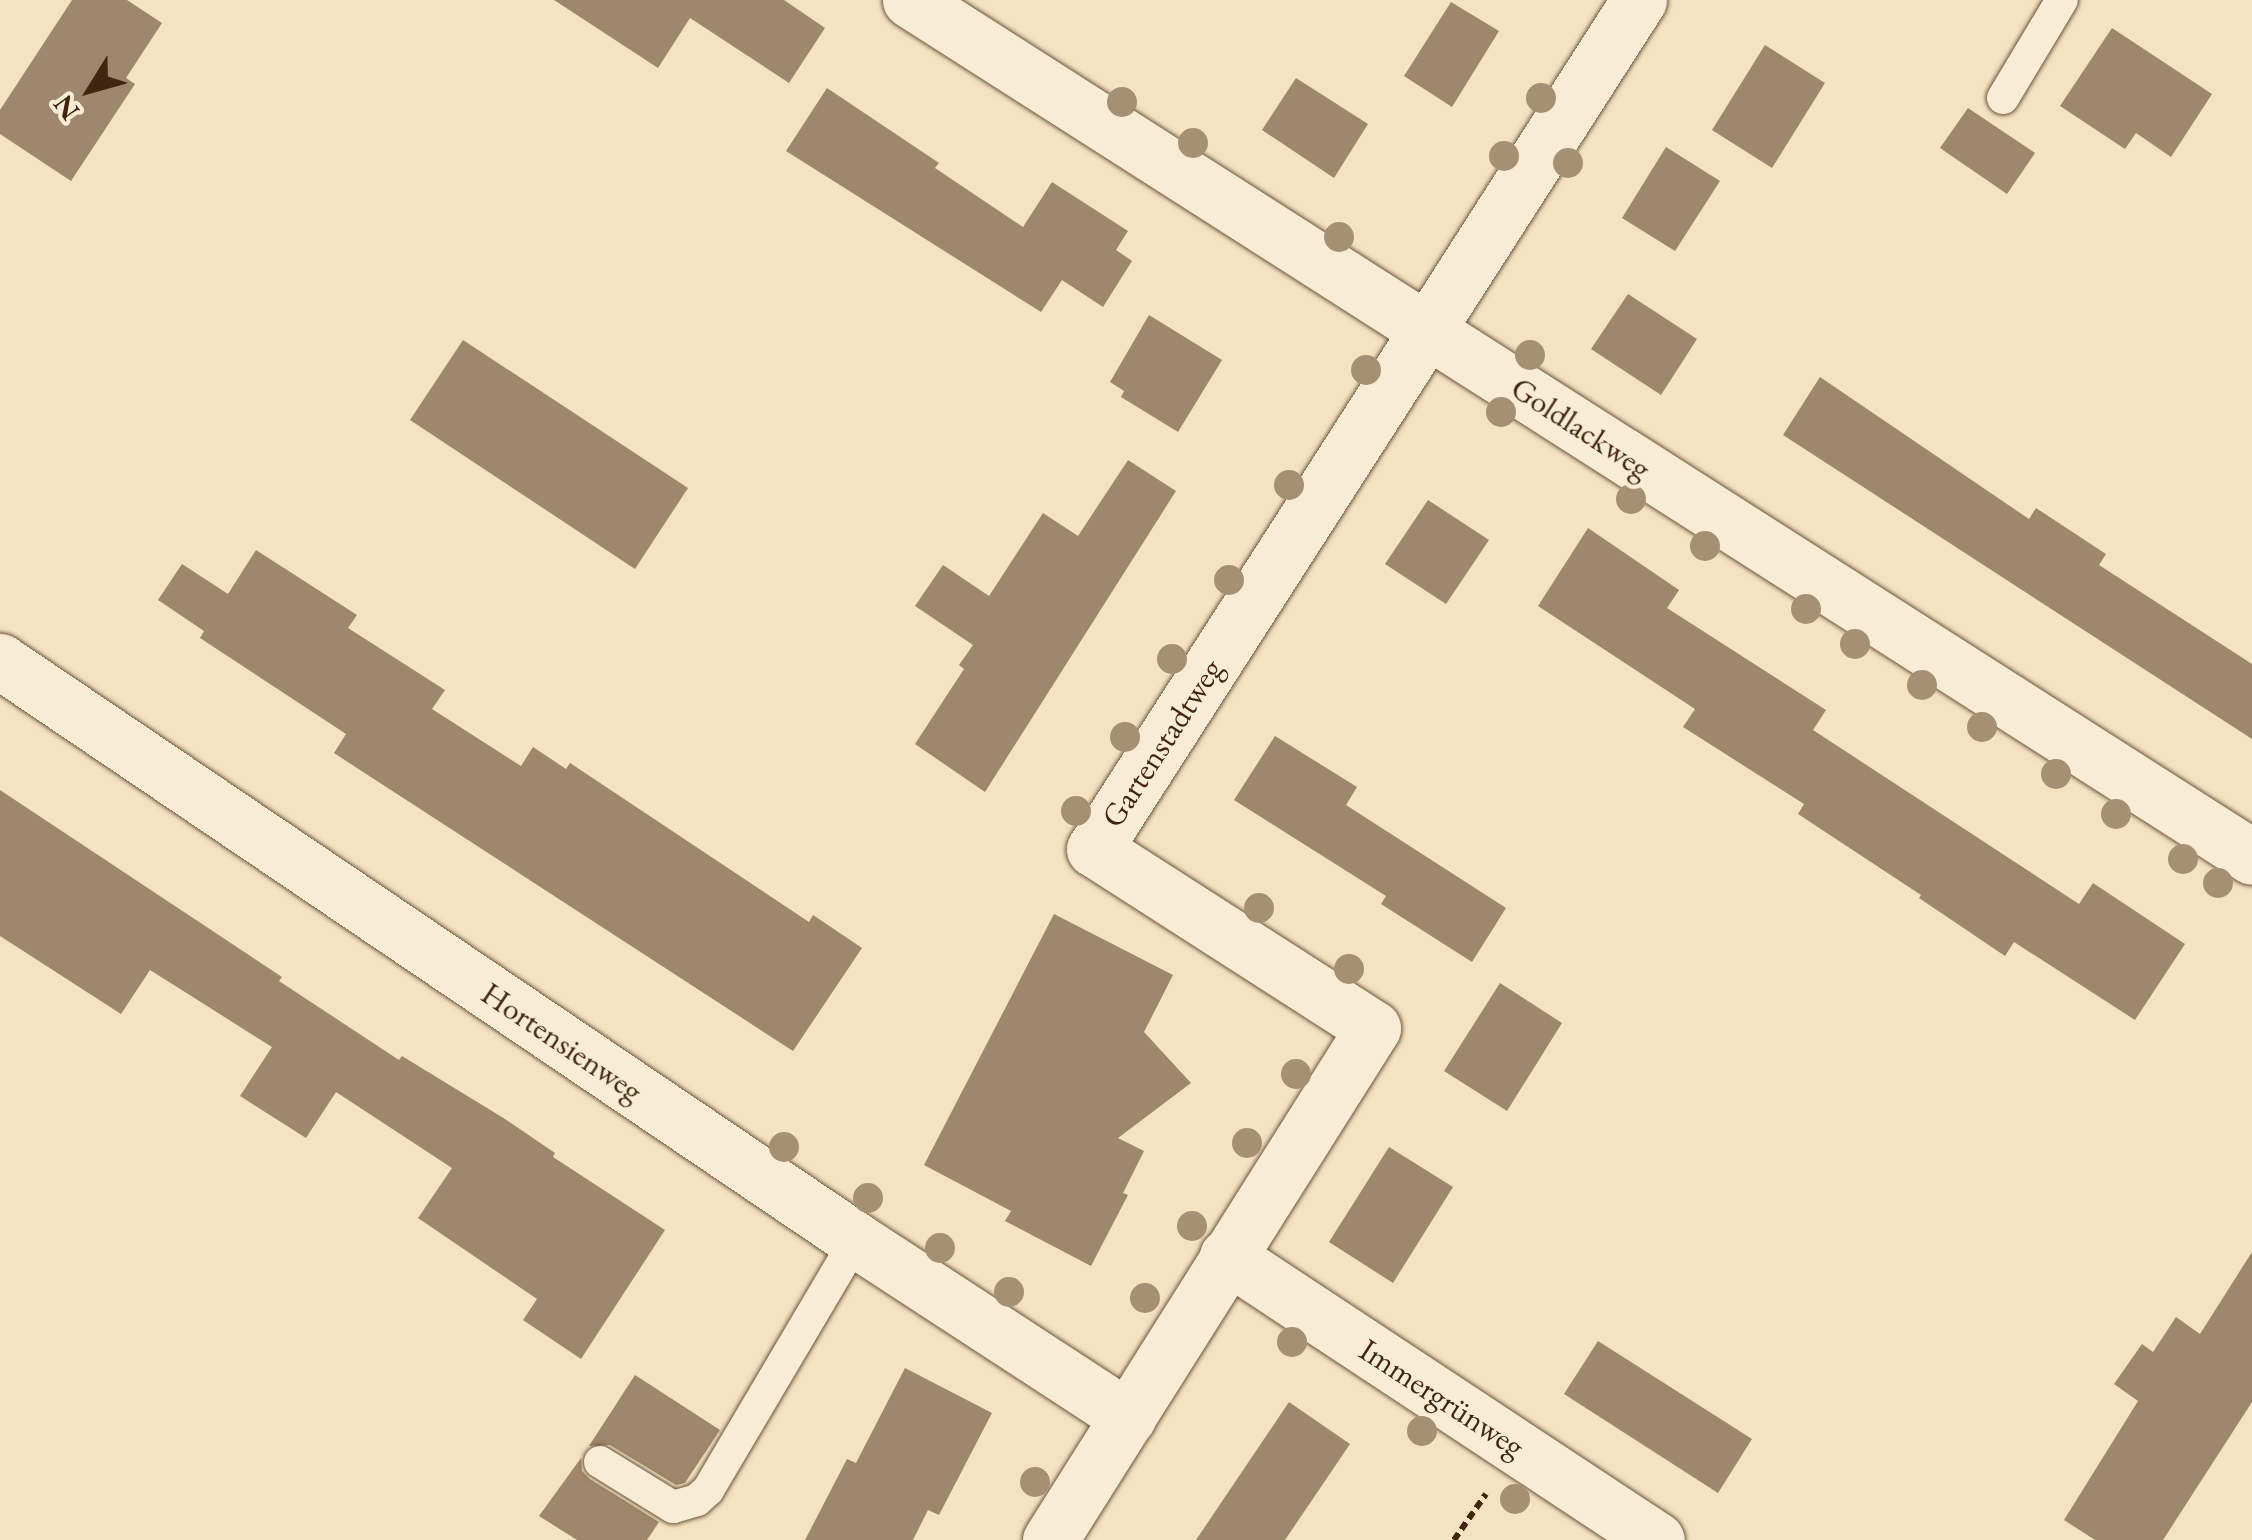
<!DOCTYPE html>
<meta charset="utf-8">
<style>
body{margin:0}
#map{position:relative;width:2252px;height:1540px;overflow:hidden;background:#f4e2c0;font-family:"EB Garamond",serif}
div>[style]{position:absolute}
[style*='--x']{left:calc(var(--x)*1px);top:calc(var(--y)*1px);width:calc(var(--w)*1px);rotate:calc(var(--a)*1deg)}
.building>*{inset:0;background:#9e876c}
.path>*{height:6px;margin-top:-3px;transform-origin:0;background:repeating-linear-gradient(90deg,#402510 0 8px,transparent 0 13px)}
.roads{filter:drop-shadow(0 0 2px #6d543c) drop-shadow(0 0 2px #6d543c)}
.lane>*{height:32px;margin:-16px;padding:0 16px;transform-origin:16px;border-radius:16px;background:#f8ecd6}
.street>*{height:55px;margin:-27.5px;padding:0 27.5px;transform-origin:27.5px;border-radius:27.5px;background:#f8ecd6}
.trees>*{width:30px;height:30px;margin:-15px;border-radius:50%;background:#a59073}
span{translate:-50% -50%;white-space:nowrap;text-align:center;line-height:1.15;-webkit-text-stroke:9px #f8ecd6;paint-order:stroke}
.street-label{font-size:32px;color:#402510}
.north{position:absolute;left:40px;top:40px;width:100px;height:100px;-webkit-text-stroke:8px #f8ecd6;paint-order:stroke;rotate:233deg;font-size:28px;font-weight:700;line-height:40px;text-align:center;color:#402510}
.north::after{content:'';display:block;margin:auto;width:35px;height:45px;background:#402510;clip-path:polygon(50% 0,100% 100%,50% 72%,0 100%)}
</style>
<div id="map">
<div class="building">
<i style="clip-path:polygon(72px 0,127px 0,162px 23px,126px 78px,135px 84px,71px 181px,0 134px,0 110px)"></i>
<i style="clip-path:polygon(554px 0,784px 0,825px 28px,789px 83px,690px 18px,658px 68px)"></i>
<i style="clip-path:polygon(1451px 2px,1499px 31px,1452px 107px,1404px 76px)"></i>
<i style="clip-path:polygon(2112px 28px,2212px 94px,2171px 157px,2136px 133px,2125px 149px,2060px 106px)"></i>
<i style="clip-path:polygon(1765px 45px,1825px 83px,1772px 168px,1712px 130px)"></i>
<i style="clip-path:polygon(1296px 78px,1368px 124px,1334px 178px,1262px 130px)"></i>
<i style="clip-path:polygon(827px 88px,939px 163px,935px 168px,1023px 227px,1052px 182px,1128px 231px,1116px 250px,1132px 261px,1103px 307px,1062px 280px,1041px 312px,786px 151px)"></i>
<i style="clip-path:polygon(1968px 108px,2035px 153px,2007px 194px,1940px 148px)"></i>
<i style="clip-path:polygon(1666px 147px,1720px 181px,1675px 251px,1622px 218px)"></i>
<i style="clip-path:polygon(1628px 294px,1697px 339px,1661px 395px,1591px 349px)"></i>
<i style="clip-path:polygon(1149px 315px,1222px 360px,1178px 432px,1121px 397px,1124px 391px,1110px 382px)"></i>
<i style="clip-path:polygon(463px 340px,688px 488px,635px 569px,410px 420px)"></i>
<i style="clip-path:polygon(1820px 377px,2029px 519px,2036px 508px,2106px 554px,2099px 565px,2252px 664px,2252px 739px,1783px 435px)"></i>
<i style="clip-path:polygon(1128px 460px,1176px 491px,985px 792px,915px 744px,964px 669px,959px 665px,973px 645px,915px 606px,943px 565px,989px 596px,1043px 513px,1078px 536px)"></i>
<i style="clip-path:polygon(1428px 500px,1489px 540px,1446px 604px,1385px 564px)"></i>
<i style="clip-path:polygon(1588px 528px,1679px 590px,1667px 608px,1826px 710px,1813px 730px,2079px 904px,2093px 883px,2185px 944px,2135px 1020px,2014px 942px,2005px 956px,1919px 898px,1921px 895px,1798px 814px,1804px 804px,1683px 727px,1695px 709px,1538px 606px)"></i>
<i style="clip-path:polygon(256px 550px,357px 615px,348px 628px,445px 690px,432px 709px,521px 766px,533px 747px,566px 769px,570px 763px,809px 922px,813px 915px,862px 948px,793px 1051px,340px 757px,334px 753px,346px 734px,200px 638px,204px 631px,158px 600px,182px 564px,228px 594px)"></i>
<i style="clip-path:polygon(1275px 736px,1357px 787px,1346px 805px,1506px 908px,1472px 962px,1381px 904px,1386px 896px,1234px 800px)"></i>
<i style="clip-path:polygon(0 790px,282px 977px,279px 981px,399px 1060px,402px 1056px,505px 1119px,555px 1153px,553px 1157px,665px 1230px,581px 1359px,523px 1320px,537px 1299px,418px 1218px,452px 1168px,336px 1092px,306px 1138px,240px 1096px,272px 1047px,150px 970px,121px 1014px,0 936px)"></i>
<i style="clip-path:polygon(1054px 914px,1173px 975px,1144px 1032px,1191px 1083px,1118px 1138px,1144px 1151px,1123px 1193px,1128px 1195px,1091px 1266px,1005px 1221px,1011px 1211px,924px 1165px)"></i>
<i style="clip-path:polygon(1500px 983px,1562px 1023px,1507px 1111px,1444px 1071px)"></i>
<i style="clip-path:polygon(1389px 1147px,1453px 1187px,1393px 1283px,1329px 1242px)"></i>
<i style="clip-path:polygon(2252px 1252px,2252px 1402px,2163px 1540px,2095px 1540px,2064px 1520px,2138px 1401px,2114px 1384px,2142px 1344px,2153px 1352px,2176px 1317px,2200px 1334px)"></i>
<i style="clip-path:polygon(1598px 1341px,1752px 1439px,1718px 1493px,1564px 1394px)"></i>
<i style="clip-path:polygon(905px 1368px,992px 1413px,939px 1515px,928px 1510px,913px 1540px,805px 1540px,847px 1459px,856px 1463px)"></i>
<i style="clip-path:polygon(635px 1375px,720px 1430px,685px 1483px,676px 1485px,610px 1445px,589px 1446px)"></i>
<i style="clip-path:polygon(1289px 1402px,1350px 1444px,1285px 1540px,1196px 1540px)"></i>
<i style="clip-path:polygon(581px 1458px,582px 1471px,590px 1479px,659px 1522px,647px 1540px,577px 1540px,539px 1516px)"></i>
</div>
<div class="path">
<i style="--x:1454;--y:1540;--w:56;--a:-55.2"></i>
</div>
<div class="roads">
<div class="lane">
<i style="--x:2003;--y:98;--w:114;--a:-59"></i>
<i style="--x:600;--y:1462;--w:86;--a:31.7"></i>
<i style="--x:673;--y:1507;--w:25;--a:-16"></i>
<i style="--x:697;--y:1500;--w:15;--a:-42"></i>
<i style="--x:708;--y:1490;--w:291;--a:-59.4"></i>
</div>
<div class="street">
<i style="--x:910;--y:0;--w:1592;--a:32.56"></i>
<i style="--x:0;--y:661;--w:1033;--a:34.07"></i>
<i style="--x:856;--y:1240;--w:325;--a:33.1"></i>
<i style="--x:1227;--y:1256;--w:515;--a:33.44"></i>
<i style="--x:1050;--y:1540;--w:605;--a:-57.75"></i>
<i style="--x:1373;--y:1028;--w:331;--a:-147.3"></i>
<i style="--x:1094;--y:849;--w:1009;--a:-57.3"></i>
</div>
</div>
<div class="trees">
<i style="left:1541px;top:98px"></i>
<i style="left:1122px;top:102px"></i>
<i style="left:1193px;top:143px"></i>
<i style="left:1504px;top:156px"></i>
<i style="left:1568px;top:163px"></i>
<i style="left:1339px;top:237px"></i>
<i style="left:1530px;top:355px"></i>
<i style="left:1366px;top:370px"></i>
<i style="left:1501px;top:412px"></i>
<i style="left:1289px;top:485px"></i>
<i style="left:1631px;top:499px"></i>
<i style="left:1705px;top:546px"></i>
<i style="left:1229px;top:580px"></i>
<i style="left:1806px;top:609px"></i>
<i style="left:1855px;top:644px"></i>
<i style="left:1172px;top:659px"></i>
<i style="left:1922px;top:685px"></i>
<i style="left:1982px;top:727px"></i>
<i style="left:1125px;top:737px"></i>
<i style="left:2056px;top:774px"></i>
<i style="left:1076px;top:811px"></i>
<i style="left:2116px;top:814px"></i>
<i style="left:2183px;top:859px"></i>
<i style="left:2218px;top:883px"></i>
<i style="left:1259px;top:908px"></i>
<i style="left:1349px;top:969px"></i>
<i style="left:1296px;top:1074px"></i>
<i style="left:1247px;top:1143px"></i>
<i style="left:784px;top:1147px"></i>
<i style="left:868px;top:1198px"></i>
<i style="left:1192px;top:1226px"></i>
<i style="left:940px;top:1248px"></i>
<i style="left:1009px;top:1292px"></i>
<i style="left:1145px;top:1298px"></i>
<i style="left:1292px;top:1342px"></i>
<i style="left:1422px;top:1431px"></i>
<i style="left:1035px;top:1482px"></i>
<i style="left:1515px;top:1499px"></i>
</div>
<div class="street-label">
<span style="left:1581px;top:428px;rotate:33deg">Goldlackweg</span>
<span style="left:1162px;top:743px;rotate:-57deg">Gartenstadtweg</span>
<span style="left:562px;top:1042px;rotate:34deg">Hortensienweg</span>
<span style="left:1442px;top:1398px;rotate:33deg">Immergrünweg</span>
</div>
<div class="north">N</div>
</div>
